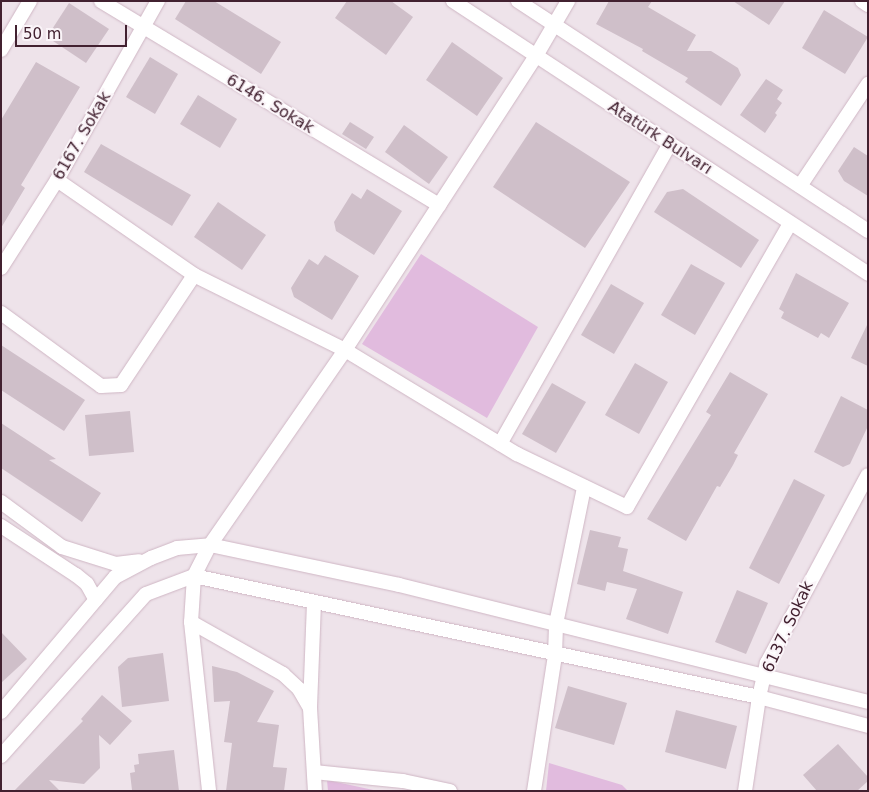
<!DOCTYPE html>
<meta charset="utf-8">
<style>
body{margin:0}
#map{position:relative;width:869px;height:792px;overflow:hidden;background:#eee3ea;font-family:"DejaVu Sans",sans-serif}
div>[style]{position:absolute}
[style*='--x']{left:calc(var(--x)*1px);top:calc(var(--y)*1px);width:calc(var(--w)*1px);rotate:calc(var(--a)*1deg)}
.green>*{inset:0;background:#e1bbde}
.building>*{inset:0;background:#cfbfc9}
.roads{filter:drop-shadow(0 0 1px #cfb6c4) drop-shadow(0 0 1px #cfb6c4)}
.minor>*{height:14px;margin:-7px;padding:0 7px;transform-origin:7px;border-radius:7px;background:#fff}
.tertiary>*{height:14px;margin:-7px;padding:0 7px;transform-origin:7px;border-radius:7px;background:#fff}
.secondary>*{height:14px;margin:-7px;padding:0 7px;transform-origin:7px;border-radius:7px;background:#fff}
span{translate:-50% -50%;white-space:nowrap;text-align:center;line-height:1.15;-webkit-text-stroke:4px #faf4f8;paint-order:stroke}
.street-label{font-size:16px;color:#422130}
.frame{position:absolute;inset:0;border:2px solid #422130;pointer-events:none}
.scale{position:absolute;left:15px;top:25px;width:112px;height:22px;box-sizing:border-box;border:2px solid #422130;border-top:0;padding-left:6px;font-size:15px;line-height:18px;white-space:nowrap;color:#422130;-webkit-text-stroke:4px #faf4f8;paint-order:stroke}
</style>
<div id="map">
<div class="green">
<i style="clip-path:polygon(421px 254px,538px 327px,487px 418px,362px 344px)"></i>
<i style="clip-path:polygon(549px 763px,622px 785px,628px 791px,546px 791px)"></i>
<i style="clip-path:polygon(327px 780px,378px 791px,328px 791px)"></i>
</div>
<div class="building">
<i style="clip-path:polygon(186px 1px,214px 1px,281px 42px,261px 74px,175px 19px)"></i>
<i style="clip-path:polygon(347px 1px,391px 1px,413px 17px,386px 55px,335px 18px)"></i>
<i style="clip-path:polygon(609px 1px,652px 1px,648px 7px,696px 35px,687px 51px,711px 51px,738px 68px,741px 75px,721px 106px,685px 82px,688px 78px,642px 51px,643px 49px,596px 24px)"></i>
<i style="clip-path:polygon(733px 1px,785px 1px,769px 25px)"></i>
<i style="clip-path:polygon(69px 3px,109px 29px,86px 63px,47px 37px)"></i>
<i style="clip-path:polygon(824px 10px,868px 37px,845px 74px,802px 48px)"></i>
<i style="clip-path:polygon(452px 42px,503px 78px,477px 116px,426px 80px)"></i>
<i style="clip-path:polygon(150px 57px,178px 74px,155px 114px,126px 97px)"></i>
<i style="clip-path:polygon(36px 62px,80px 87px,21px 185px,25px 188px,1px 228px,1px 120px)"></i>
<i style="clip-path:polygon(766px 79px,783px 90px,777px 99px,782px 103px,775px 113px,777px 115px,765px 133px,740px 115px)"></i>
<i style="clip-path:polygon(198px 95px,237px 119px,220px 148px,180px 124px)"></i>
<i style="clip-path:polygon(350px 122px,374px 137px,366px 149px,342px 134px)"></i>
<i style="clip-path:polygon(536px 122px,630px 182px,585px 248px,493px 187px)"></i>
<i style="clip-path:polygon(404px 125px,448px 157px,429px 184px,385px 152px)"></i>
<i style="clip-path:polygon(101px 144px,191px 195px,172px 226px,84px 172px)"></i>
<i style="clip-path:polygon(854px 147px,868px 156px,868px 196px,844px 181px,838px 171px)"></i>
<i style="clip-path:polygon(367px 189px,402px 211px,374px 255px,336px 231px,334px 222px,352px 193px,361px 199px)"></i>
<i style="clip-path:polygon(683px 189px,759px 240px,741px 268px,654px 212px,667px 192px)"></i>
<i style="clip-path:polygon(218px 202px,266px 235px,242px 270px,194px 237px)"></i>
<i style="clip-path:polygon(325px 255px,359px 276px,332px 320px,294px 297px,291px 288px,309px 259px,318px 265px)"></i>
<i style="clip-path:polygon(691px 264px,725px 283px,695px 335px,661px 315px)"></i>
<i style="clip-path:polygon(796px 273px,849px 303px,829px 338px,821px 333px,818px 338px,781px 318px,784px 312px,779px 309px)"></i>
<i style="clip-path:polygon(611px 284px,644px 303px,614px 354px,581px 335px)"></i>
<i style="clip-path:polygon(868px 323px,868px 366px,851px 358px)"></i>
<i style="clip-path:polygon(1px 345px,85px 400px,64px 431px,1px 390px)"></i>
<i style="clip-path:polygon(635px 363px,668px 382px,639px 434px,605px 415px)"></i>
<i style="clip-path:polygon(730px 372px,768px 394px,734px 453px,738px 455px,733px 465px,720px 487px,717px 486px,686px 541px,647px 519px,711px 415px,706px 412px)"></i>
<i style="clip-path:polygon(552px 383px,586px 402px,556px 453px,522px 434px)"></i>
<i style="clip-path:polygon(841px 396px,868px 410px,868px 426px,850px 464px,843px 467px,814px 452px)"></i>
<i style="clip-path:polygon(130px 411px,134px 452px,89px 456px,85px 415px)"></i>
<i style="clip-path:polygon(1px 423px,56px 459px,49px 460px,101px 493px,82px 522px,1px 468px)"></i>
<i style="clip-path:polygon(794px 479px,825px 495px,779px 584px,749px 568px)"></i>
<i style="clip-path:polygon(590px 530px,621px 537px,618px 547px,628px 549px,623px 571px,683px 592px,668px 634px,626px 619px,637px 589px,607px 582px,605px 591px,577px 584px)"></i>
<i style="clip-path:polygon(737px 590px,768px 603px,746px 654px,715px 642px)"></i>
<i style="clip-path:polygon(1px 632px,27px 659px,1px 683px)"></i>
<i style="clip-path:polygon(163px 653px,169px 701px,122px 707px,118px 667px,128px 658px)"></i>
<i style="clip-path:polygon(212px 666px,237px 672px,274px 691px,257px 722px,279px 725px,273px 767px,287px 768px,284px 791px,226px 791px,232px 743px,224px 742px,230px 701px,214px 702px)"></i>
<i style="clip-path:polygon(568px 686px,627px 703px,614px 745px,555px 728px)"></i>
<i style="clip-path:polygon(102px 695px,132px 721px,110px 745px,99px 735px,100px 768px,84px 784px,49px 780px,60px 791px,14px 791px,83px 721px,81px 719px)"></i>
<i style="clip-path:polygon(676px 710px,737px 726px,726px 769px,665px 752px)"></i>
<i style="clip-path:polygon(838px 744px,868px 777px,868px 781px,857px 791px,817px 791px,803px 775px)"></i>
<i style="clip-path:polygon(174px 750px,179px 791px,132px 790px,130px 773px,135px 772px,134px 765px,139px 764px,138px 754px)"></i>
</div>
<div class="roads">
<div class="minor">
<i style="--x:101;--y:1;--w:395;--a:31.1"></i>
<i style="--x:862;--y:1;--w:7;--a:34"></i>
<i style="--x:1;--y:50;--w:57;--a:-59.4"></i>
<i style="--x:536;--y:56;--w:64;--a:-59.8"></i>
<i style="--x:57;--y:180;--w:167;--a:34.7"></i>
<i style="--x:194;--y:275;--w:169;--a:26.4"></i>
<i style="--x:345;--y:350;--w:201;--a:31.2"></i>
<i style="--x:517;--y:454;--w:122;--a:25.7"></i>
<i style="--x:627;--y:507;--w:327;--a:-60.1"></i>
<i style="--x:800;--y:186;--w:123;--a:-56.3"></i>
<i style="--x:1;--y:268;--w:104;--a:-57.5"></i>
<i style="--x:57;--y:180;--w:206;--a:-60.6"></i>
<i style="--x:1;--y:313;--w:124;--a:36.1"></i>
<i style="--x:101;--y:386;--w:20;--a:-3"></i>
<i style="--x:121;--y:385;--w:132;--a:-56.4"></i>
<i style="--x:500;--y:444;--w:345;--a:-60.5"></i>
<i style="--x:194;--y:576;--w:46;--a:93.7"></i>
<i style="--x:191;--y:622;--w:170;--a:83.9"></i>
<i style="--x:191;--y:622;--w:106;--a:29.5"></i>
<i style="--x:283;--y:674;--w:22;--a:43"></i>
<i style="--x:299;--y:689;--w:22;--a:60"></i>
<i style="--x:310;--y:708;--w:83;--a:86.6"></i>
<i style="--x:310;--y:707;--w:105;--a:-87.8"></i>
<i style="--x:1;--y:756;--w:217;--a:-48.2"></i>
<i style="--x:146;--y:594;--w:51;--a:-20.6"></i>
<i style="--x:194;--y:576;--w:578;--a:12.09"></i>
<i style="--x:759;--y:697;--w:113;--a:14.9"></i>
<i style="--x:314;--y:772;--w:89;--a:5.8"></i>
<i style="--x:403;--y:781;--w:48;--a:12"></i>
<i style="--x:534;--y:791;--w:138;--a:-81.2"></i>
<i style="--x:555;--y:655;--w:31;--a:-88"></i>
<i style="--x:556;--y:624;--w:140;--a:-78.4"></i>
</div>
<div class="tertiary">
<i style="--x:1;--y:502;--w:76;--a:36.4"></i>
<i style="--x:62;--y:547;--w:57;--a:17.5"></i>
<i style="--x:116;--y:564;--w:23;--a:-7"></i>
<i style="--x:1;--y:526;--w:90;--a:33.2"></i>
<i style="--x:76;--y:575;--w:14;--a:39"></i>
<i style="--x:87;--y:584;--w:18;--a:61"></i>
<i style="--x:194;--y:576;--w:35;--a:-63"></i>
<i style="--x:210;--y:545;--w:237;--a:-55.3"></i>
<i style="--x:345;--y:350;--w:351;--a:-57"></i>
<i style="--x:1;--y:712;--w:177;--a:-49.8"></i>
<i style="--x:115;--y:577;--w:41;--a:-27.8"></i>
<i style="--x:151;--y:558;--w:28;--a:-21"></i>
<i style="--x:177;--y:548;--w:33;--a:-5"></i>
<i style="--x:210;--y:545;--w:193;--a:11.9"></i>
<i style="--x:399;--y:585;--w:483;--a:14"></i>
<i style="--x:745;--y:791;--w:95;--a:-81.5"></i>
<i style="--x:759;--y:697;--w:35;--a:-77"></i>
<i style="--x:767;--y:663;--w:213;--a:-61.8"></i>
</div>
<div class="secondary">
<i style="--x:453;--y:1;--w:497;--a:33.3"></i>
<i style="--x:518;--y:1;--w:419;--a:33.3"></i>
</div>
</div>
<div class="street-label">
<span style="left:270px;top:104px;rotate:31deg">6146. Sokak</span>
<span style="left:82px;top:136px;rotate:-60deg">6167. Sokak</span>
<span style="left:660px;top:138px;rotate:33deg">Atatürk Bulvarı</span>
<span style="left:788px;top:627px;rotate:-65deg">6137. Sokak</span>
</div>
<div class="frame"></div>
<div class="scale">50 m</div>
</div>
